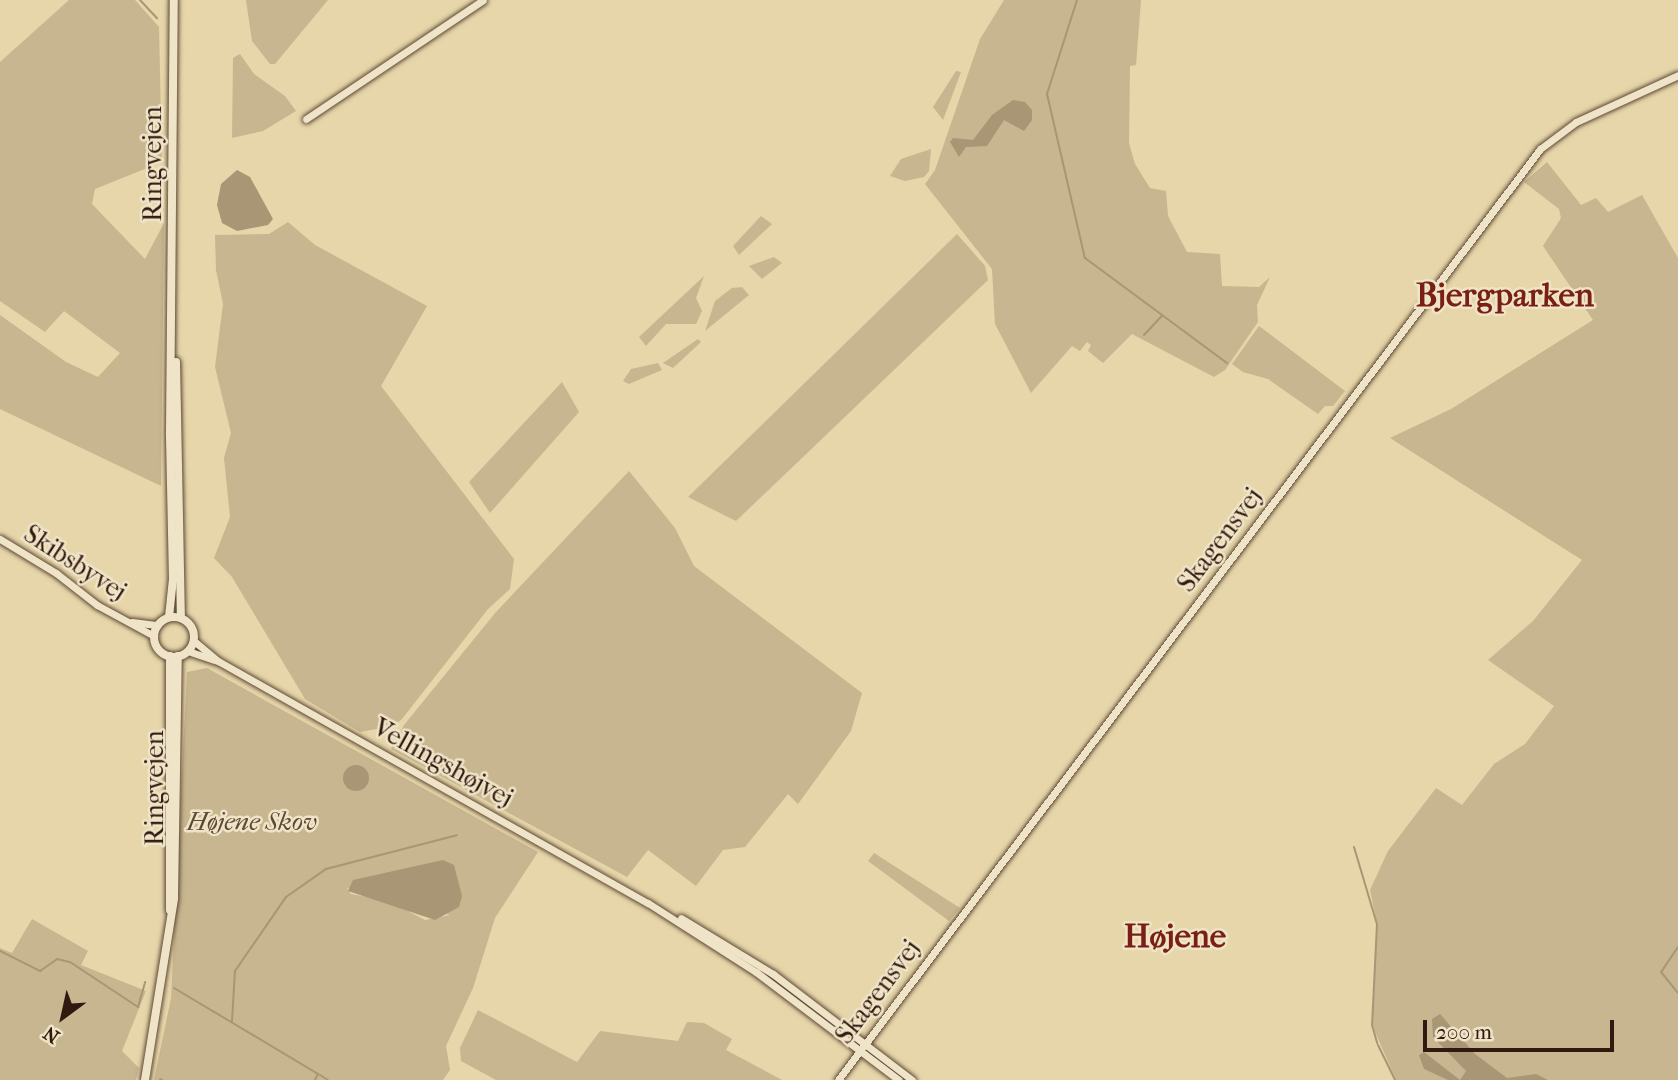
<!DOCTYPE html>
<meta charset="utf-8">
<style>
body{margin:0}
#map{position:relative;width:1678px;height:1080px;overflow:hidden;background:#e6d6a9;font-family:"IM FELL French Canon",serif}
div>[style]{position:absolute}
[style*='--x']{left:calc(var(--x)*1px);top:calc(var(--y)*1px);width:calc(var(--w)*1px);rotate:calc(var(--a)*1deg)}
.green>*{inset:0;background:#c7b68f}
.water>*{inset:0;background:#a89675}
.round{border-radius:50%}
.stream>*{height:2px;margin:-1px;padding:0 1px;transform-origin:1px;border-radius:1px;background:#a89675}
.roads{filter:drop-shadow(0 0 2px #5e4836) drop-shadow(0 0 2px #5e4836)}
.tertiary>*{height:7px;margin:-3.5px;padding:0 3.5px;transform-origin:3.5px;border-radius:3.5px;background:#efe4c7}
.secondary>*{height:8px;margin:-4px;padding:0 4px;transform-origin:4px;border-radius:4px;background:#efe4c7}
.secondary>.ring{margin:-4px;padding:0;box-sizing:content-box;background:none;border:8px solid #efe4c7;border-radius:50%}
span{translate:-50% -50%;white-space:nowrap;text-align:center;line-height:1.15;-webkit-text-stroke:5px #efe4c7;paint-order:stroke}
.street-label{font-size:26px;color:#311910}
.park-label{font-size:26px;color:#5e4836;font-style:italic}
.district-label{font-size:33px;color:#7a1f14;font-weight:700}
.north{position:absolute;left:28px;top:982px;width:70px;height:70px;-webkit-text-stroke:5px #efe4c7;paint-order:stroke;rotate:213deg;font-size:19px;font-weight:700;line-height:28px;text-align:center;color:#311910}
.north::after{content:'';display:block;margin:auto;width:24px;height:32px;background:#311910;clip-path:polygon(50% 0,100% 100%,50% 72%,0 100%)}
.scale{position:absolute;left:1423px;top:1020px;width:191px;height:32px;box-sizing:border-box;border:4px solid #311910;border-top:0;padding-left:9px;font-size:21px;line-height:24px;white-space:nowrap;color:#311910;-webkit-text-stroke:5px #efe4c7;paint-order:stroke}
</style>
<div id="map">
<div class="green">
<i style="clip-path:polygon(69px 0,135px 0,159px 27px,162px 162px,95px 189px,92px 204px,145px 259px,164px 223px,161px 486px,0 409px,0 315px,66px 362px,98px 377px,120px 353px,64px 311px,45px 332px,0 301px,0 62px)"></i>
<i style="clip-path:polygon(246px 0,328px 0,275px 64px,270px 64px,252px 41px)"></i>
<i style="clip-path:polygon(1004px 0,1141px 0,1136px 65px,1130px 66px,1129px 143px,1135px 164px,1150px 188px,1166px 191px,1168px 216px,1187px 252px,1220px 254px,1222px 286px,1259px 287px,1270px 277px,1257px 305px,1258px 322px,1225px 370px,1214px 377px,1132px 334px,1103px 363px,1088px 351px,1091px 345px,1087px 342px,1080px 351px,1072px 346px,1031px 393px,995px 324px,992px 269px,925px 184px,935px 170px,980px 39px)"></i>
<i style="clip-path:polygon(240px 54px,254px 74px,285px 96px,296px 111px,263px 131px,232px 138px,233px 58px)"></i>
<i style="clip-path:polygon(956px 71px,961px 72px,943px 120px,933px 107px)"></i>
<i style="clip-path:polygon(931px 149px,929px 171px,924px 177px,905px 181px,890px 176px,901px 159px)"></i>
<i style="clip-path:polygon(1547px 162px,1581px 205px,1596px 198px,1608px 212px,1642px 195px,1678px 258px,1678px 1080px,1396px 1080px,1372px 1025px,1377px 924px,1370px 890px,1388px 851px,1436px 788px,1462px 805px,1494px 764px,1525px 744px,1554px 706px,1488px 660px,1533px 621px,1582px 560px,1390px 438px,1451px 409px,1593px 320px,1543px 246px,1561px 218px,1559px 209px,1524px 182px)"></i>
<i style="clip-path:polygon(761px 216px,772px 224px,739px 255px,733px 246px)"></i>
<i style="clip-path:polygon(288px 222px,315px 245px,427px 306px,381px 386px,514px 559px,510px 589px,488px 609px,402px 719px,393px 726px,360px 732px,305px 699px,232px 577px,214px 558px,230px 517px,224px 458px,231px 433px,215px 367px,223px 304px,216px 270px,215px 235px,269px 234px)"></i>
<i style="clip-path:polygon(957px 234px,985px 266px,988px 280px,736px 521px,688px 497px)"></i>
<i style="clip-path:polygon(774px 257px,782px 263px,762px 279px,749px 266px)"></i>
<i style="clip-path:polygon(704px 276px,696px 298px,702px 311px,696px 324px,666px 324px,646px 346px,639px 337px)"></i>
<i style="clip-path:polygon(742px 287px,749px 295px,705px 331px,715px 301px,732px 288px)"></i>
<i style="clip-path:polygon(1259px 326px,1345px 391px,1333px 406px,1325px 406px,1318px 414px,1268px 379px,1243px 372px,1232px 364px)"></i>
<i style="clip-path:polygon(698px 339px,701px 342px,673px 368px,663px 363px)"></i>
<i style="clip-path:polygon(658px 363px,662px 370px,629px 384px,623px 381px,631px 369px)"></i>
<i style="clip-path:polygon(562px 382px,579px 412px,490px 513px,469px 482px)"></i>
<i style="clip-path:polygon(629px 471px,675px 528px,694px 566px,862px 693px,851px 731px,798px 804px,788px 794px,745px 847px,723px 850px,696px 886px,648px 850px,627px 877px,391px 749px,404px 725px,496px 612px)"></i>
<i style="clip-path:polygon(evenodd,207px 668px,538px 852px,495px 918px,473px 988px,446px 1046px,450px 1070px,443px 1080px,154px 1080px,171px 998px,187px 672px,207px 668px,347px 888px,450px 915px,425px 920px,389px 901px,351px 894px,347px 888px)"></i>
<i style="clip-path:polygon(874px 853px,960px 908px,949px 921px,868px 861px)"></i>
<i style="clip-path:polygon(32px 919px,88px 951px,81px 965px,146px 991px,122px 1051px,139px 1068px,136px 1080px,0 1080px,0 948px,12px 953px)"></i>
<i style="clip-path:polygon(478px 1010px,577px 1062px,600px 1031px,678px 1041px,687px 1022px,704px 1023px,732px 1039px,726px 1050px,782px 1080px,496px 1080px,461px 1061px,460px 1048px)"></i>
</div>
<div class="water">
<i style="clip-path:polygon(1013px 100px,1025px 102px,1032px 110px,1032px 120px,1024px 131px,1004px 120px,987px 146px,966px 147px,959px 157px,950px 142px,953px 138px,973px 140px,992px 115px)"></i>
<i style="clip-path:polygon(237px 170px,250px 177px,273px 219px,268px 225px,237px 231px,222px 223px,217px 205px,221px 184px)"></i>
<i class="round" style="left:343px;top:765px;width:26px;height:26px"></i>
<i style="clip-path:polygon(443px 860px,454px 865px,462px 896px,459px 907px,435px 920px,348px 891px,353px 880px)"></i>
<i style="clip-path:polygon(1440px 1014px,1475px 1054px,1507px 1078px,1536px 1074px,1548px 1080px,1448px 1080px,1424px 1069px,1419px 1055px,1424px 1052px,1460px 1080px,1466px 1071px,1433px 1037px,1432px 1019px)"></i>
</div>
<div class="stream">
<i style="--x:140;--y:0;--w:25;--a:47"></i>
<i style="--x:1077;--y:0;--w:99;--a:107.7"></i>
<i style="--x:1047;--y:94;--w:168;--a:77"></i>
<i style="--x:1085;--y:258;--w:177;--a:36.5"></i>
<i style="--x:1144;--y:335;--w:26;--a:-47"></i>
<i style="--x:1354;--y:847;--w:80;--a:73.4"></i>
<i style="--x:1377;--y:924;--w:101;--a:92.8"></i>
<i style="--x:1372;--y:1025;--w:19;--a:74"></i>
<i style="--x:1678;--y:947;--w:30;--a:124"></i>
<i style="--x:1661;--y:972;--w:27;--a:51"></i>
<i style="--x:0;--y:951;--w:45;--a:26.6"></i>
<i style="--x:40;--y:971;--w:21;--a:-35"></i>
<i style="--x:57;--y:959;--w:13;--a:13"></i>
<i style="--x:70;--y:962;--w:82;--a:33.5"></i>
<i style="--x:138;--y:1007;--w:26;--a:-74"></i>
<i style="--x:174;--y:988;--w:168;--a:30.8"></i>
<i style="--x:318;--y:1074;--w:7;--a:117"></i>
<i style="--x:232;--y:1021;--w:50;--a:-86.6"></i>
<i style="--x:235;--y:971;--w:90;--a:-55.4"></i>
<i style="--x:286;--y:897;--w:49;--a:-35"></i>
<i style="--x:326;--y:869;--w:135;--a:-14.5"></i>
<i style="--x:1378;--y:1045;--w:39;--a:64"></i>
<i style="--x:320;--y:1075;--w:9;--a:32"></i>
<i style="--x:160;--y:1079;--w:2;--a:27"></i>
</div>
<div class="roads">
<div class="tertiary">
<i style="--x:306;--y:119;--w:213;--a:-33.9"></i>
<i style="--x:0;--y:539;--w:66;--a:31.3"></i>
<i style="--x:56;--y:573;--w:52;--a:38"></i>
<i style="--x:97;--y:605;--w:65;--a:28.5"></i>
<i style="--x:132;--y:622;--w:26;--a:7"></i>
<i style="--x:194;--y:641;--w:31;--a:40"></i>
<i style="--x:218;--y:661;--w:493;--a:29.4"></i>
<i style="--x:648;--y:903;--w:128;--a:32.6"></i>
<i style="--x:756;--y:972;--w:179;--a:37.1"></i>
<i style="--x:188;--y:651;--w:28;--a:19"></i>
<i style="--x:681;--y:918;--w:108;--a:31.3"></i>
<i style="--x:773;--y:974;--w:175;--a:37.3"></i>
<i style="--x:838;--y:1080;--w:1166;--a:-52.98"></i>
<i style="--x:1540;--y:149;--w:45;--a:-36.9"></i>
<i style="--x:1576;--y:122;--w:112;--a:-24.7"></i>
</div>
<div class="secondary">
<i style="--x:176;--y:362;--w:256;--a:88.9"></i>
<i style="--x:169;--y:617;--w:37;--a:-84"></i>
<i style="--x:173;--y:580;--w:148;--a:-91.2"></i>
<i style="--x:170;--y:432;--w:432;--a:-89.5"></i>
<i class="ring" style="left:154px;top:617px;width:32px;height:32px"></i>
<i style="--x:170;--y:910;--w:254;--a:-90"></i>
<i style="--x:145;--y:1080;--w:184;--a:-80.9"></i>
<i style="--x:174;--y:898;--w:242;--a:-89.1"></i>
</div>
</div>
<div class="street-label">
<span style="left:153px;top:164px;rotate:-90deg">Ringvejen</span>
<span style="left:1220px;top:540px;rotate:-53deg">Skagensvej</span>
<span style="left:75px;top:563px;rotate:33deg">Skibsbyvej</span>
<span style="left:443px;top:763px;rotate:29deg">Vellingshøjvej</span>
<span style="left:155px;top:788px;rotate:-90deg">Ringvejen</span>
<span style="left:878px;top:992px;rotate:-53deg">Skagensvej</span>
</div>
<div class="park-label">
<span style="left:252px;top:822px">Højene Skov</span>
</div>
<div class="district-label">
<span style="left:1505px;top:296px">Bjergparken</span>
<span style="left:1175px;top:937px">Højene</span>
</div>
<div class="north">N</div>
<div class="scale">200 m</div>
</div>
